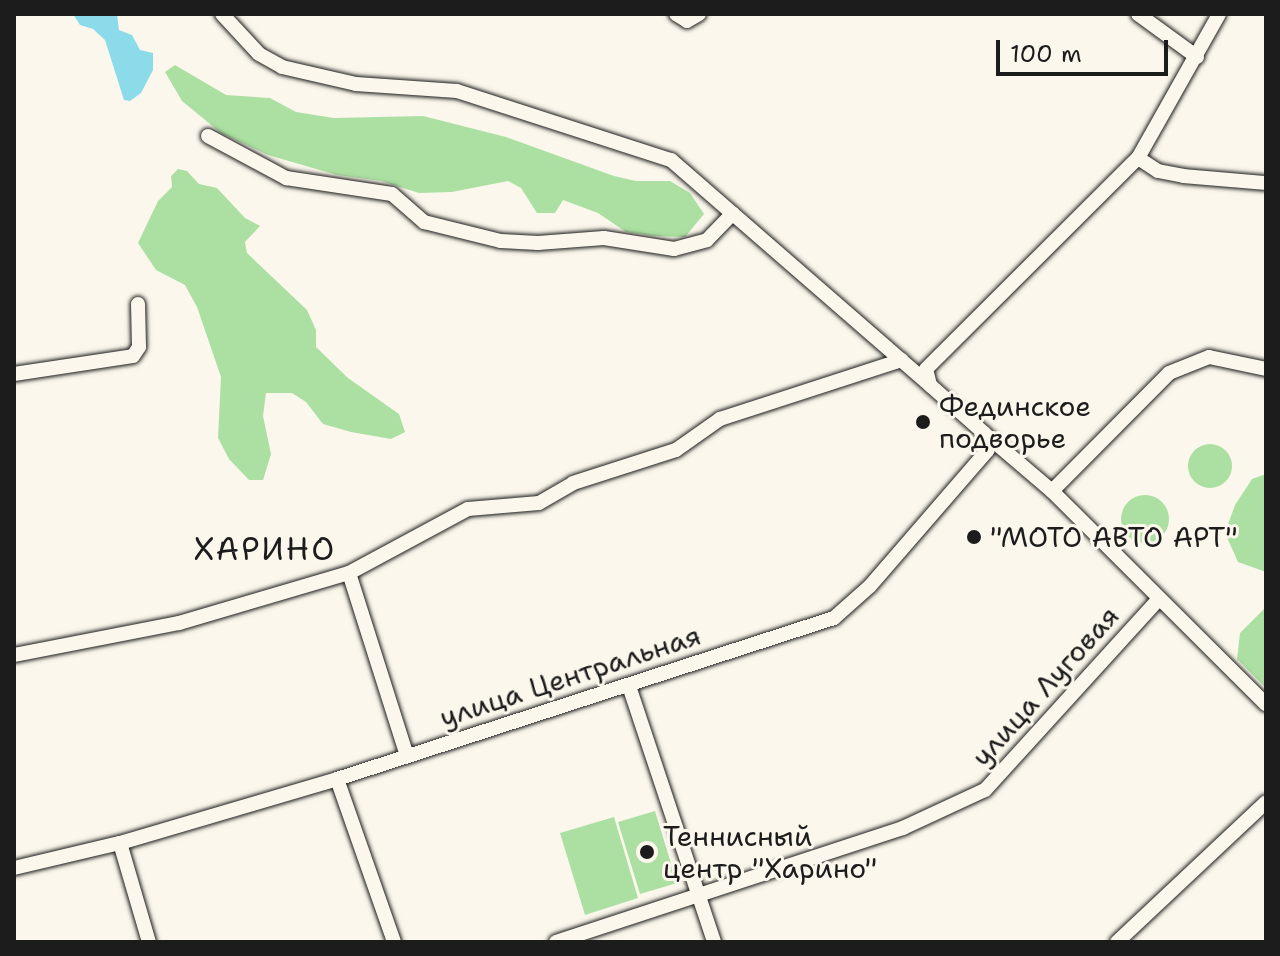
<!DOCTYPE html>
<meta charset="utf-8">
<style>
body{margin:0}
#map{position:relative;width:1280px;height:956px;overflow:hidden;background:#fbf7ec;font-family:"Shantell Sans",sans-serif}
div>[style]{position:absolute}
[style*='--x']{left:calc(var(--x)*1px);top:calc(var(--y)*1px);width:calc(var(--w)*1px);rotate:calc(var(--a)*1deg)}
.green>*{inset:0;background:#ace0a2}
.round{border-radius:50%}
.water>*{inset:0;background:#8cdbea}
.roads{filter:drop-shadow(0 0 2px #1c1c1c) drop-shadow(0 0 2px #1c1c1c)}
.street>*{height:14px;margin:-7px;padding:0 7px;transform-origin:7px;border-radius:7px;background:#fbf7ec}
.dots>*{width:22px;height:22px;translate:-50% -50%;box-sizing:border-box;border:4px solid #fbf7ec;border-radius:50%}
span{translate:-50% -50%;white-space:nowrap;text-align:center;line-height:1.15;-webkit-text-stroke:6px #fbf7ec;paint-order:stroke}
.poi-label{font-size:28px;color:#1c1c1c}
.left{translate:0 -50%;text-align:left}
.street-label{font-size:28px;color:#1c1c1c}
.quarter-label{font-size:32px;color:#1c1c1c;letter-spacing:2px}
.frame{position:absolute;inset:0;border:16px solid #1c1c1c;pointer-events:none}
.scale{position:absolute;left:996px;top:40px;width:172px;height:36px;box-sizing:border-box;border:4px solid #1c1c1c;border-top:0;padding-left:10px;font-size:24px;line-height:28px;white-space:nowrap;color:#1c1c1c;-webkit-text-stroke:6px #fbf7ec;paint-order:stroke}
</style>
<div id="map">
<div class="green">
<i style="clip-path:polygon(175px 65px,226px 95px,270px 98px,296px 112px,334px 118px,423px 116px,506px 137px,614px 176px,636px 181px,670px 181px,690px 193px,704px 214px,685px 237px,654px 236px,626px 232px,598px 213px,563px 200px,555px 213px,537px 213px,521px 188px,508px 181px,452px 192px,419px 193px,381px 181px,337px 175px,268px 155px,221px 133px,182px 101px,165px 72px)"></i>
<i style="clip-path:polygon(178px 169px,187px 171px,199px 184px,217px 188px,245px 218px,260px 226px,245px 242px,247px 253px,307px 310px,316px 330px,316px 347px,348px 378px,399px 414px,405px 432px,391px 439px,351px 432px,323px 424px,306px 402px,292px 393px,266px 393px,263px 416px,271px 454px,263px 480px,249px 480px,229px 459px,218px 438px,221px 377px,197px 307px,185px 285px,156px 270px,138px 243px,158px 201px,172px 187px,171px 176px)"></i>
<i class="round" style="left:1188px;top:444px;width:44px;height:44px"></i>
<i style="clip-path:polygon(1266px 474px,1266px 572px,1238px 562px,1225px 533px,1235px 505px,1252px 479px)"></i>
<i class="round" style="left:1121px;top:495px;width:48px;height:48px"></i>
<i style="clip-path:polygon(1266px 607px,1266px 688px,1237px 659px,1240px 633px)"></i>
<i style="clip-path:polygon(655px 811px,677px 883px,640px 894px,618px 822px)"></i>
<i style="clip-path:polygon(614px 817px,638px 898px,585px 915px,560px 833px)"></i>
</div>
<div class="water">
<i style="clip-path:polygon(73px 14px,117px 14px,119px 30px,132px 35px,140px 50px,153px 53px,153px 70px,141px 93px,130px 101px,124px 100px,105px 40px,93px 29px,80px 25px)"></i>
</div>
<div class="roads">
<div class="street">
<i style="--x:222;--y:14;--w:54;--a:47.2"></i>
<i style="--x:259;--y:54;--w:26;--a:29"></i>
<i style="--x:282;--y:67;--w:76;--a:12.9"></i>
<i style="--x:356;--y:84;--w:101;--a:4"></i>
<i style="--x:457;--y:91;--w:225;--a:17.9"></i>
<i style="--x:671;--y:160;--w:344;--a:41"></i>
<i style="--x:676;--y:14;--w:13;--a:32"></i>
<i style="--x:687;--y:21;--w:14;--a:-30"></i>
<i style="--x:1138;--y:14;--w:73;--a:36.1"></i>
<i style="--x:208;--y:136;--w:89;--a:28.3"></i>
<i style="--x:286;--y:178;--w:107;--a:8.6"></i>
<i style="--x:392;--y:194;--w:43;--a:41.2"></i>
<i style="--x:424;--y:222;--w:79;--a:13.9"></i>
<i style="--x:501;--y:241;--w:37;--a:3"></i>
<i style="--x:538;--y:243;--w:66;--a:-4.3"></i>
<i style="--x:604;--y:238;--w:71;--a:8.9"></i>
<i style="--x:674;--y:249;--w:34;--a:-15"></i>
<i style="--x:707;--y:240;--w:37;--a:-46"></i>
<i style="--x:1138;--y:158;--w:24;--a:33"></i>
<i style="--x:1158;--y:171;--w:26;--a:11"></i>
<i style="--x:1184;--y:176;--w:82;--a:4.9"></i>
<i style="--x:14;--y:374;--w:120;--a:-8.6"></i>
<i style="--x:133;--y:356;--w:11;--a:-56"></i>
<i style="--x:139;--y:347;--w:43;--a:-91.3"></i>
<i style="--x:985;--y:434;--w:88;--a:40.4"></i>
<i style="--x:1052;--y:491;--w:302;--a:44.9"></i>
<i style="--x:1052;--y:491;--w:166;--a:-45.2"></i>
<i style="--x:1169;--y:373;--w:43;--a:-21.8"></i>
<i style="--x:1209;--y:357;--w:58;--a:11.9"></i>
<i style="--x:349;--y:573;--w:192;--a:72.4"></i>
<i style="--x:14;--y:655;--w:168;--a:-11"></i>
<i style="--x:179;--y:623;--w:177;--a:-16.4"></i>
<i style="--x:349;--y:573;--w:135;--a:-28.3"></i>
<i style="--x:468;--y:509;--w:71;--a:-4.8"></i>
<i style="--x:539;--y:503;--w:39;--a:-30"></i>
<i style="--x:573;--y:483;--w:108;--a:-17.8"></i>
<i style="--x:676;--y:450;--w:54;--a:-35.2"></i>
<i style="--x:720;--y:419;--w:191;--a:-18"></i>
<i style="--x:629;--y:686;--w:270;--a:71.6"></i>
<i style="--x:337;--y:779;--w:173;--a:70.7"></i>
<i style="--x:120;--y:843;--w:103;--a:73.7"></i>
<i style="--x:14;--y:868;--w:109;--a:-13.3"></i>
<i style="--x:120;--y:843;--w:226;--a:-16.4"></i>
<i style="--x:337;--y:779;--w:522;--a:-17.95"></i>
<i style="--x:834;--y:618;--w:48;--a:-41.6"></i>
<i style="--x:870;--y:586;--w:179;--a:-49.1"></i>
<i style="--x:987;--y:451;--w:8;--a:-76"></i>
<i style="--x:989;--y:443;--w:11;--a:-117"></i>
<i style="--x:984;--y:433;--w:72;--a:-138.4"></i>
<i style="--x:930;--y:385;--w:16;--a:-104"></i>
<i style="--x:926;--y:369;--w:299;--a:-44.9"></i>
<i style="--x:1138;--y:158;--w:165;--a:-60.6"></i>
<i style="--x:556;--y:942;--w:365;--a:-18.2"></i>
<i style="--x:903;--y:828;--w:90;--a:-24.9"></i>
<i style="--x:985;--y:790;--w:258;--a:-47.7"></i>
<i style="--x:1117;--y:942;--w:204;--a:-43.2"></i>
</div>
</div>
<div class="dots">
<i style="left:923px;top:422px;background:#1c1c1c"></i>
<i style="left:974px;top:537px;background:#1c1c1c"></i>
<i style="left:647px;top:852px;background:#1c1c1c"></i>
</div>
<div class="poi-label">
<span class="left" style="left:939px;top:422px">Фединское<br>подворье</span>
<span class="left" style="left:990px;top:537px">"МОТО АВТО АРТ"</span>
<span class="left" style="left:663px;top:852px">Теннисный<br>центр "Харино"</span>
</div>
<div class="street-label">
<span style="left:570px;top:676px;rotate:-18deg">улица Центральная</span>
<span style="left:1045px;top:686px;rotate:-48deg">улица Луговая</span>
</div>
<div class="quarter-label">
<span style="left:265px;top:549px">ХАРИНО</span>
</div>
<div class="frame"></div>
<div class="scale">100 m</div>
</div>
